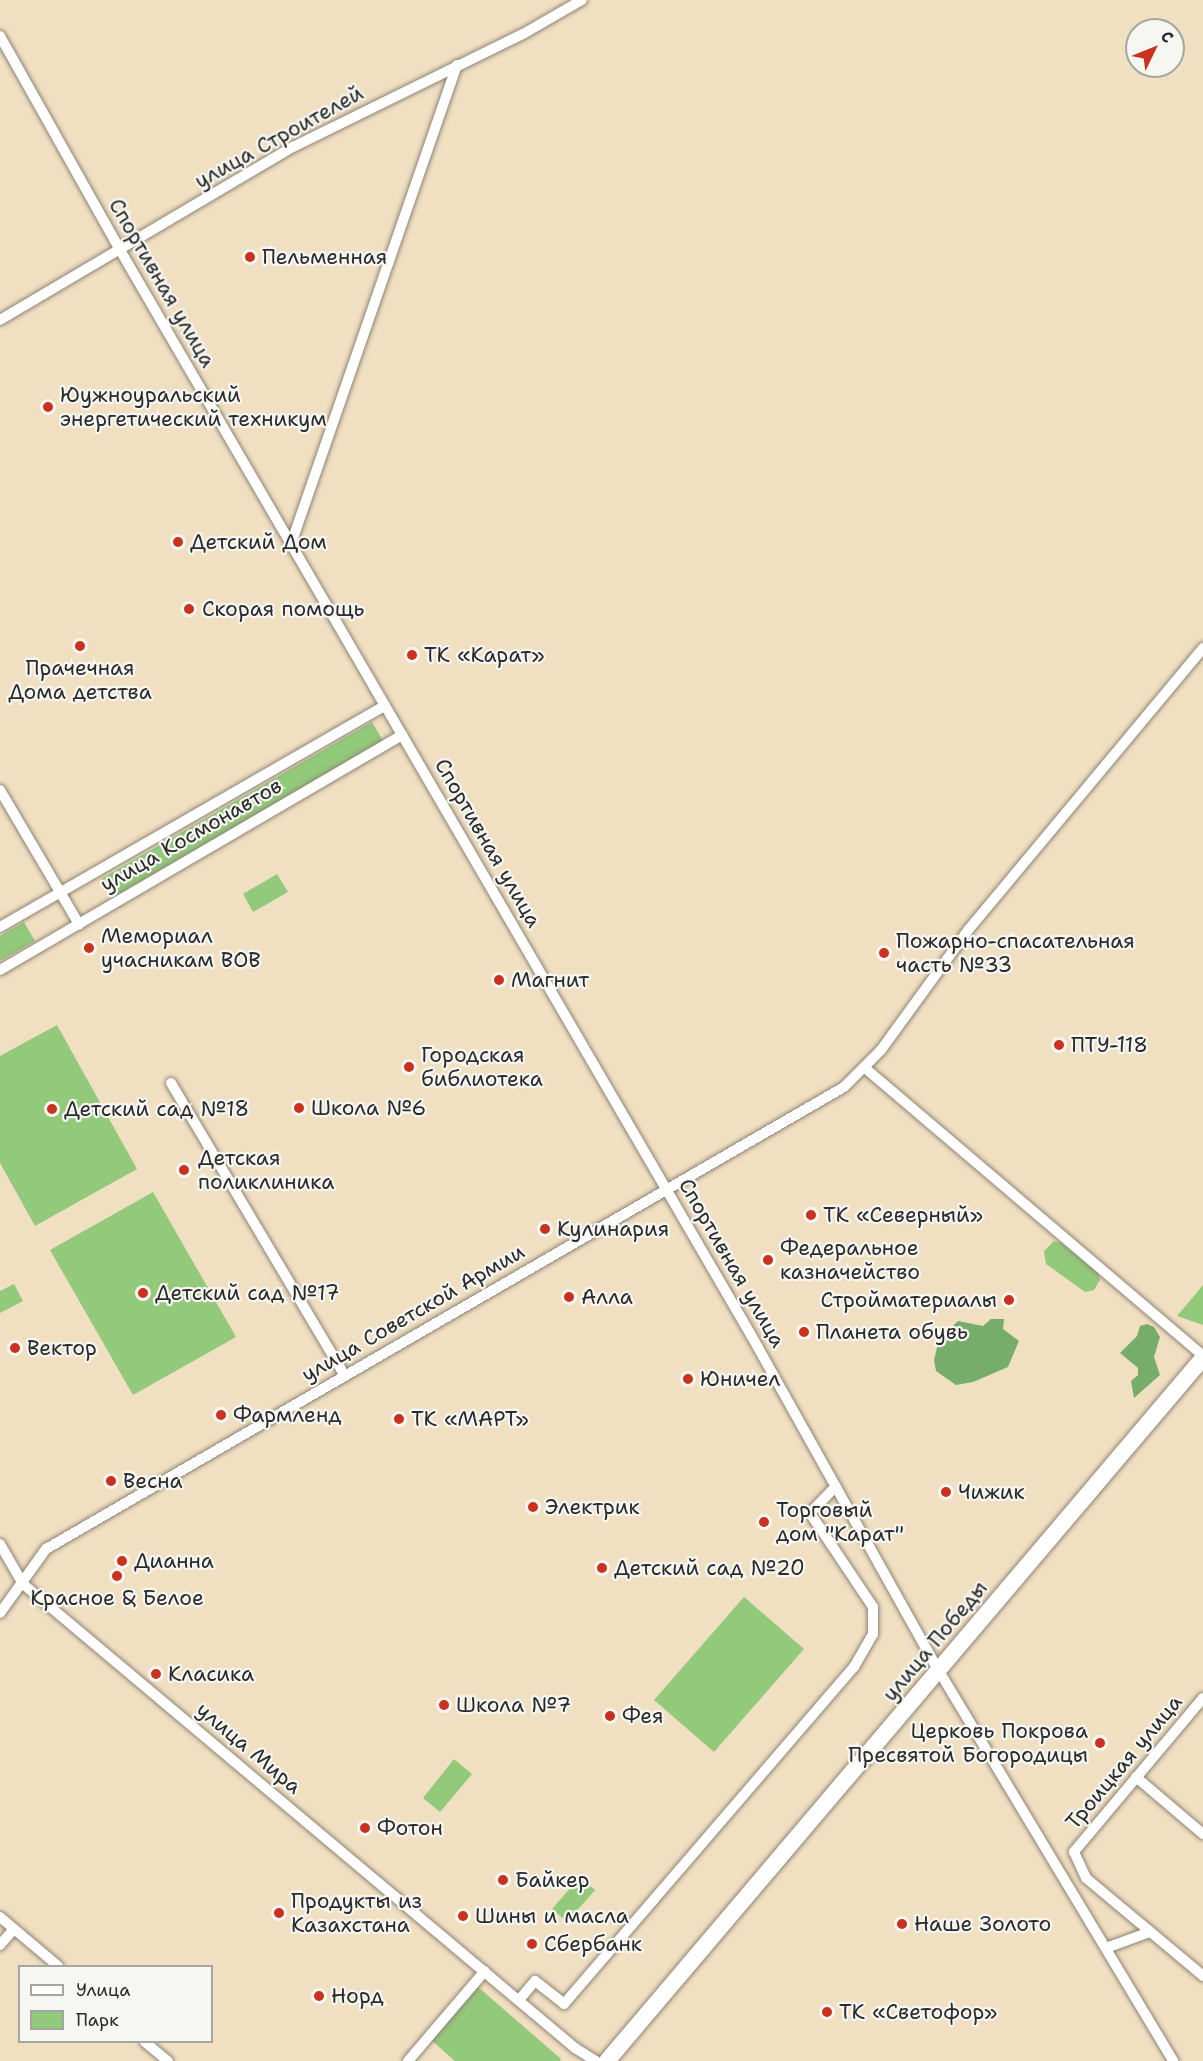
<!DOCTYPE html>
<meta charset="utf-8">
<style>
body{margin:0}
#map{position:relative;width:1203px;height:2061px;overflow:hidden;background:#f1dfc2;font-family:"Shantell Sans",sans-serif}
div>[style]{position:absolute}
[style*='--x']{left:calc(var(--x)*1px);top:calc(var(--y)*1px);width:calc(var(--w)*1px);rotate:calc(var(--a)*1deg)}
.green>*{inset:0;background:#93c97b}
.forest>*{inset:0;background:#76ad6b}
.roads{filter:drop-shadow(0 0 2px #8e8576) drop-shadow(0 0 2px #8e8576)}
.minor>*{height:10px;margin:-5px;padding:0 5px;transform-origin:5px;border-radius:5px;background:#fff}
.highway>*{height:16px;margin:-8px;padding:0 8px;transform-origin:8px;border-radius:8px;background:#fff}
.dots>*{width:16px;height:16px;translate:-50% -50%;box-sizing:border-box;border:3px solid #f6f6f2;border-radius:50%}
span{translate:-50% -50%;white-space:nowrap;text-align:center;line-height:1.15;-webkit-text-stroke:4.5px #f6f6f2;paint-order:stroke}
.street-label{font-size:21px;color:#2b2b2b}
.poi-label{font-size:21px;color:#2b2b2b}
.left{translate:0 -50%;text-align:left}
.right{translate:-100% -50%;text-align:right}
.legend{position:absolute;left:18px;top:1965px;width:195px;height:78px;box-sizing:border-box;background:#f6f6f2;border:2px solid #a5a5a2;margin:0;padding:8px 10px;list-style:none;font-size:18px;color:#2b2b2b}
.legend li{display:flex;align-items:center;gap:12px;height:30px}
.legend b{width:30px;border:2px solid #a5a5a2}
.north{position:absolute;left:1125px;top:18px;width:60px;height:60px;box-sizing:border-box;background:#f6f6f2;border:2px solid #a5a5a2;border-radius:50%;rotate:47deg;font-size:16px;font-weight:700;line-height:24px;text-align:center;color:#2b2b2b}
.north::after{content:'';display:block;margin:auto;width:21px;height:27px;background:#c8321e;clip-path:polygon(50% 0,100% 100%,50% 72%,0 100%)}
</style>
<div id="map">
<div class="green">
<i style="clip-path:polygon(372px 722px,383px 741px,112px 898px,101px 879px)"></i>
<i style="clip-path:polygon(277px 874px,288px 892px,253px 912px,243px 894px)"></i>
<i style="clip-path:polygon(24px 922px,35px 941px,0 961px,0 936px)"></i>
<i style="clip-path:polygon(57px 1025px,137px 1169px,35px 1226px,0 1163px,0 1056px)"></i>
<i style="clip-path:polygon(153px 1192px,236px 1337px,133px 1395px,50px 1250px)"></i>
<i style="clip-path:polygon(1054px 1241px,1061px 1243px,1098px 1272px,1100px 1280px,1094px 1290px,1085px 1292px,1046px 1264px,1044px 1251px)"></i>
<i style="clip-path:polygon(14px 1284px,23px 1301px,0 1313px,0 1291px)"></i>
<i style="clip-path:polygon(1203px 1285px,1203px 1325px,1177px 1316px)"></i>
<i style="clip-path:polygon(744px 1597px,804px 1649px,714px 1752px,654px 1700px)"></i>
<i style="clip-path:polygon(454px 1759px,472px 1774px,440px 1812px,423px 1798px)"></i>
<i style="clip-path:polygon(580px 1877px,595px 1890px,567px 1922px,552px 1909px)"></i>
<i style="clip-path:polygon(478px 1987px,561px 2059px,560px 2061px,455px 2061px,430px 2039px)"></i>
</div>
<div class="forest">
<i style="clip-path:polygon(991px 1319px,1004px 1319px,1003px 1329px,1019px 1341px,1008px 1367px,973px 1382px,956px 1385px,936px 1371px,934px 1360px,939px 1339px,958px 1321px,983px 1326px)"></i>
<i style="clip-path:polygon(1147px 1324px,1154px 1327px,1160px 1337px,1154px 1357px,1160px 1375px,1134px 1398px,1131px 1381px,1138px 1375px,1138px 1368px,1120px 1353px,1137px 1336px,1140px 1326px)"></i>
</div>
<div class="roads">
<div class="minor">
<i style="--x:0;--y:36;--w:245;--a:60.7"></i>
<i style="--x:120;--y:250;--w:1255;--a:59.82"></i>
<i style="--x:751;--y:1335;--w:385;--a:60.8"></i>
<i style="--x:939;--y:1671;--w:455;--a:59"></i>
<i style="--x:0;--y:320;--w:340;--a:-30.6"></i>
<i style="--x:293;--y:147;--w:256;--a:-26.2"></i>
<i style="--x:523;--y:34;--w:68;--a:-30"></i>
<i style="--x:291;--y:544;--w:507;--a:-70.89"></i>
<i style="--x:0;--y:790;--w:156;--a:59.5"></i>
<i style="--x:0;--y:927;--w:444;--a:-29.9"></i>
<i style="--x:0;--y:970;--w:466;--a:-30.3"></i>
<i style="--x:865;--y:1068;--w:444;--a:40.4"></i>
<i style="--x:171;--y:1083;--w:341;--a:59.3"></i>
<i style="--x:0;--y:1544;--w:46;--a:60.1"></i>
<i style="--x:23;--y:1584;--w:721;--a:40.05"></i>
<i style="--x:575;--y:2048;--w:25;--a:32"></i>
<i style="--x:0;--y:1613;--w:79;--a:-54.3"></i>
<i style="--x:46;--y:1549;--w:922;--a:-30.07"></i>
<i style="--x:844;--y:1087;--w:52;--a:-45"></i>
<i style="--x:881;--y:1050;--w:150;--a:-54"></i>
<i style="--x:969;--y:929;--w:366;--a:-50.2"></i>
<i style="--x:1203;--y:1698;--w:201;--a:130"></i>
<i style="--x:1074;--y:1852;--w:29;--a:65"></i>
<i style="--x:1086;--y:1878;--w:153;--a:39.9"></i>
<i style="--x:1136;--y:1777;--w:88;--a:40.4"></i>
<i style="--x:0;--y:1917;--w:76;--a:40.2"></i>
<i style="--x:0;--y:1945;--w:21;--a:-49"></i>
<i style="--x:1106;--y:1948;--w:47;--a:-20"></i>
<i style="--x:519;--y:2000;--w:25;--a:-50"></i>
<i style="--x:535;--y:1981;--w:37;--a:38"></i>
<i style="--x:564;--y:2004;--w:445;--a:-49.3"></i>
<i style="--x:854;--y:1667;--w:38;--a:-60"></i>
<i style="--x:873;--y:1634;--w:27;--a:-90"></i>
<i style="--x:873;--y:1607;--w:113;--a:-123.8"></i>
<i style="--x:810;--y:1513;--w:37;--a:-46"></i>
<i style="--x:145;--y:2042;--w:30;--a:40"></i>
<i style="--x:408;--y:2061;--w:118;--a:-49.5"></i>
</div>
<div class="highway">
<i style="--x:607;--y:2061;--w:922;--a:-49.71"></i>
</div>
</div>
<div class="dots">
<i style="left:250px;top:257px;background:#c8321e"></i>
<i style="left:48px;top:407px;background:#c8321e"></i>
<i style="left:178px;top:542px;background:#c8321e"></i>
<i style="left:189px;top:609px;background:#c8321e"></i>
<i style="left:80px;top:646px;background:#c8321e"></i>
<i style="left:412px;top:655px;background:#c8321e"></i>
<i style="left:89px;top:948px;background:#c8321e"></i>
<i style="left:884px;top:953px;background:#c8321e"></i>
<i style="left:499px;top:980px;background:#c8321e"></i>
<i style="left:1059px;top:1045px;background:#c8321e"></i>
<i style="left:409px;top:1067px;background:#c8321e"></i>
<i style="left:299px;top:1108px;background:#c8321e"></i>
<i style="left:52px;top:1109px;background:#c8321e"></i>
<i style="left:184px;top:1170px;background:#c8321e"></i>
<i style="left:811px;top:1215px;background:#c8321e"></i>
<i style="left:545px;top:1229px;background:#c8321e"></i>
<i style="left:768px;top:1260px;background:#c8321e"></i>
<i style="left:143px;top:1293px;background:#c8321e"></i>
<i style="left:569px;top:1297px;background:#c8321e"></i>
<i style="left:1009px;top:1300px;background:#c8321e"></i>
<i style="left:804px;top:1332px;background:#c8321e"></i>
<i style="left:15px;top:1348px;background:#c8321e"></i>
<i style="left:688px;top:1379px;background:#c8321e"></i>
<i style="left:221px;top:1415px;background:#c8321e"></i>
<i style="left:399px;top:1419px;background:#c8321e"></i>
<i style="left:111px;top:1481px;background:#c8321e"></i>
<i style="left:946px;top:1492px;background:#c8321e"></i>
<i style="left:533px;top:1507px;background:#c8321e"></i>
<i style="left:764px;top:1522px;background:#c8321e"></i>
<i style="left:122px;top:1561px;background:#c8321e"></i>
<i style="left:602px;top:1568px;background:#c8321e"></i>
<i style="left:117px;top:1576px;background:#c8321e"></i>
<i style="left:156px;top:1674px;background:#c8321e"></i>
<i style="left:444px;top:1705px;background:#c8321e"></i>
<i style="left:610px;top:1716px;background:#c8321e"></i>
<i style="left:1100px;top:1743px;background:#c8321e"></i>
<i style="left:365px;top:1828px;background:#c8321e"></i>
<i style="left:503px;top:1880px;background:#c8321e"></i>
<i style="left:279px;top:1913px;background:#c8321e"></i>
<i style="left:463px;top:1916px;background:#c8321e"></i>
<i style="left:902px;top:1924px;background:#c8321e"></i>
<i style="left:532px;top:1944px;background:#c8321e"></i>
<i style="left:319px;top:1996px;background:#c8321e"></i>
<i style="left:827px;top:2012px;background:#c8321e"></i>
</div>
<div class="street-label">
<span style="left:279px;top:137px;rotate:-29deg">улица Строителей</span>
<span style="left:162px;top:283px;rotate:60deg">Спортивная улица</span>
<span style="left:191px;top:835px;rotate:-30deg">улица Космонавтов</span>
<span style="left:488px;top:843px;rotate:60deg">Спортивная улица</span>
<span style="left:732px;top:1263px;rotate:60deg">Спортивная улица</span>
<span style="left:413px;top:1313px;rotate:-30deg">улица Советской Армии</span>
<span style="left:935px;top:1641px;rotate:-50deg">улица Победы</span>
<span style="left:249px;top:1748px;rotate:40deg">улица Мира</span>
<span style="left:1124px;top:1762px;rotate:-50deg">Троицкая улица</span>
</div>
<div class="poi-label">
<span class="left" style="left:262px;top:257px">Пельменная</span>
<span class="left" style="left:60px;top:407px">Юужноуральский<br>энергетический техникум</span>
<span class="left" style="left:190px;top:542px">Детский Дом</span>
<span class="left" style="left:202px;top:609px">Скорая помощь</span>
<span class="left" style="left:424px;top:655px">ТК «Карат»</span>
<span style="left:80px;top:680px">Прачечная<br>Дома детства</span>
<span class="left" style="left:101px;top:948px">Мемориал<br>учасникам ВОВ</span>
<span class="left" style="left:896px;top:953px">Пожарно-спасательная<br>часть №33</span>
<span class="left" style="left:511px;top:980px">Магнит</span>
<span class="left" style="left:1071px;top:1045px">ПТУ-118</span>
<span class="left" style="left:421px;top:1067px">Городская<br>библиотека</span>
<span class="left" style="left:311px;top:1108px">Школа №6</span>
<span class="left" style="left:64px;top:1109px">Детский сад №18</span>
<span class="left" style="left:198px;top:1170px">Детская<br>поликлиника</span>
<span class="left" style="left:823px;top:1215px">ТК «Северный»</span>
<span class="left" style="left:557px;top:1229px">Кулинария</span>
<span class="left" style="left:780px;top:1260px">Федеральное<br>казначейство</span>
<span class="left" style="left:155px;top:1293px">Детский сад №17</span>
<span class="left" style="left:581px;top:1297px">Алла</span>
<span class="right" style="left:997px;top:1300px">Стройматериалы</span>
<span class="left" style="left:816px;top:1332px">Планета обувь</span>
<span class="left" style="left:27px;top:1348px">Вектор</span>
<span class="left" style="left:700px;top:1379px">Юничел</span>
<span class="left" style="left:233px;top:1415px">Фармленд</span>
<span class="left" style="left:411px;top:1419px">ТК «МАРТ»</span>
<span class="left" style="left:123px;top:1481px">Весна</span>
<span class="left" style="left:958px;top:1492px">Чижик</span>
<span class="left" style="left:545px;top:1507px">Электрик</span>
<span class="left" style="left:776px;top:1522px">Торговый<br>дом "Карат"</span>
<span class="left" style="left:134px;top:1561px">Дианна</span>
<span class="left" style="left:614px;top:1568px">Детский сад №20</span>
<span style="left:117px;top:1598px">Красное &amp; Белое</span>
<span class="left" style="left:168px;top:1674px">Класика</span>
<span class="left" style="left:456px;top:1705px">Школа №7</span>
<span class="left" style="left:622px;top:1716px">Фея</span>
<span class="right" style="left:1088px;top:1743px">Церковь Покрова<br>Пресвятой Богородицы</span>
<span class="left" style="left:377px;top:1828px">Фотон</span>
<span class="left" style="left:515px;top:1880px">Байкер</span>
<span class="left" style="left:291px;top:1913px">Продукты из<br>Казахстана</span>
<span class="left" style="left:475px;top:1916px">Шины и масла</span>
<span class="left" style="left:914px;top:1924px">Наше Золото</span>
<span class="left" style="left:544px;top:1944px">Сбербанк</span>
<span class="left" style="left:331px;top:1996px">Норд</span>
<span class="left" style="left:839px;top:2012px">ТК «Светофор»</span>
</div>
<ul class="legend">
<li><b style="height:8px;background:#fff"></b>Улица</li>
<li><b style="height:16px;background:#93c97b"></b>Парк</li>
</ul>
<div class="north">С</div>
</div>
